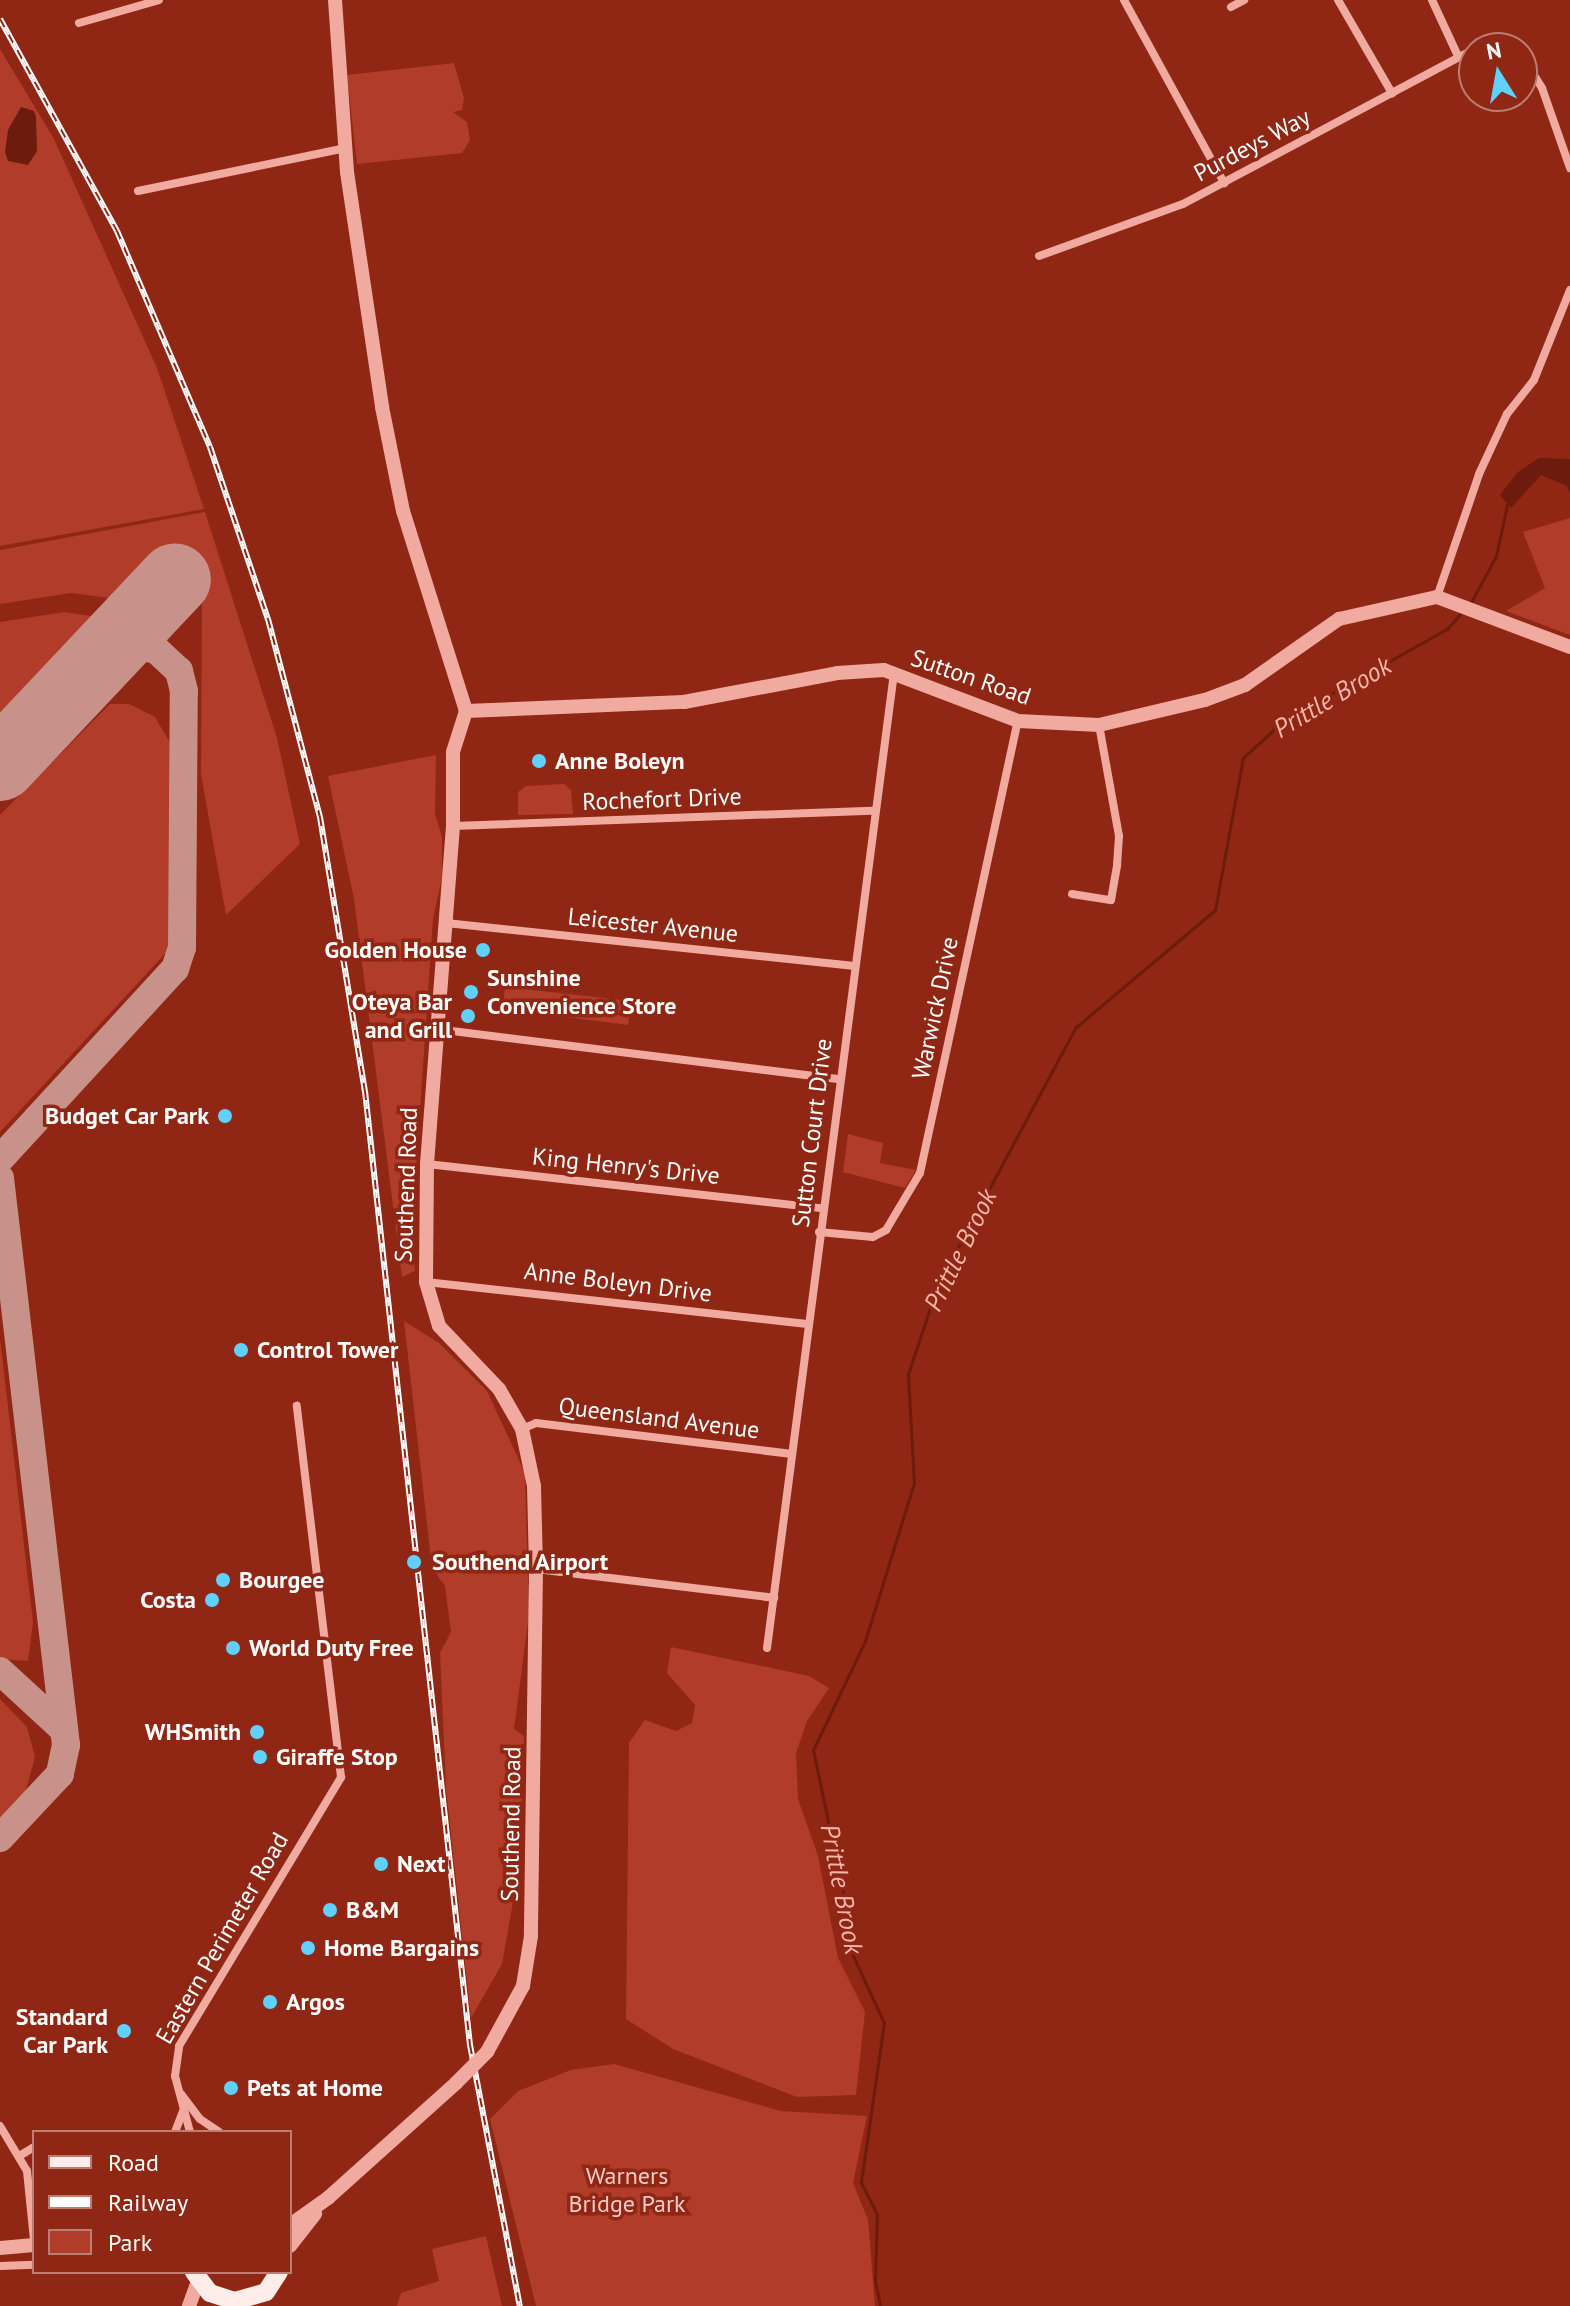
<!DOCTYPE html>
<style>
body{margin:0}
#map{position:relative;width:1570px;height:2306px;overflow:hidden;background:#902614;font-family:"PT Sans",sans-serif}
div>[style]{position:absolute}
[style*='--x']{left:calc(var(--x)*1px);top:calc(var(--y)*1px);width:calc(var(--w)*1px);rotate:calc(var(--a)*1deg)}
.green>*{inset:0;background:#b13c29}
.water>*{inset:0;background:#6c1b0c}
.stream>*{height:3px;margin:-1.5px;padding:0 1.5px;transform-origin:1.5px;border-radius:1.5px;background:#6c1b0c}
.taxiway>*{height:28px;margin:-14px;padding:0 14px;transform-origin:14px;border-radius:14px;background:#c8928a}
.runway>*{height:72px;margin:-36px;padding:0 36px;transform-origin:36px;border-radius:36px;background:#c8928a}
.minor>*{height:8px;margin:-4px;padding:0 4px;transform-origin:4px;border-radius:4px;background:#f1aa9f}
.tertiary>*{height:14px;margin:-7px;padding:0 7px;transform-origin:7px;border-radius:7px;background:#f1aa9f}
.primary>*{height:18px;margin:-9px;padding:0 9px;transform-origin:9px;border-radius:9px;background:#ffede9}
.rail>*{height:6px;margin-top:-3px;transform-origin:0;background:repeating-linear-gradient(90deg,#902614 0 9px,#fff 0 18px);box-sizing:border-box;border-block:2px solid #fff}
.tertiary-bridge>*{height:14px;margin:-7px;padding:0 7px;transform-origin:7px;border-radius:7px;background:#f1aa9f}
.dots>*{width:22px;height:22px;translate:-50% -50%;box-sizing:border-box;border:4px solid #902614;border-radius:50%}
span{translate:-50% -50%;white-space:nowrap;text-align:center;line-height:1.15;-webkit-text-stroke:7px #902614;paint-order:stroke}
.street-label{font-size:24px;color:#fff}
.poi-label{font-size:24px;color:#fff;font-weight:700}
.left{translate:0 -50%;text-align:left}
.right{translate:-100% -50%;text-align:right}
.park-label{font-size:24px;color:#fccdc6}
.water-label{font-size:26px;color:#f8b5ab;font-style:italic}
.legend{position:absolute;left:32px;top:2130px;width:260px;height:144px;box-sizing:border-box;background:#902614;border:2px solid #bc7d72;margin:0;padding:10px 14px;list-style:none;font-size:24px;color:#fff}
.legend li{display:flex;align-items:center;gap:16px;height:40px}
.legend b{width:40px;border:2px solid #bc7d72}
.north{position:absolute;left:1458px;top:32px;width:80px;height:80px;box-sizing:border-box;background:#902614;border:2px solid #bc7d72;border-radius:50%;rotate:349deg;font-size:22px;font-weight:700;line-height:32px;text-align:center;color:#fff}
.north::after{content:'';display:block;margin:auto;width:28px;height:36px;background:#5fd0ff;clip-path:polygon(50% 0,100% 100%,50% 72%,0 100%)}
</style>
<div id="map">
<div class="green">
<i style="clip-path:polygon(0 49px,54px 139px,157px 368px,204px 509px,0 546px)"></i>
<i style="clip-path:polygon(454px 63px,464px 98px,462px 110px,453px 112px,467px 122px,470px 140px,462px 153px,357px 164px,347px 75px)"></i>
<i style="clip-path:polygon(205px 512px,277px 738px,300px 844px,226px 915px,201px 774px,202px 599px,160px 559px,134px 574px,117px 599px,71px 593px,0 604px,0 550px)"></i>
<i style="clip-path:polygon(1570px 518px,1570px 635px,1506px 611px,1545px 588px,1523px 532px)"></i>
<i style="clip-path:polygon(64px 612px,103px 618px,0 728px,0 622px)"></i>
<i style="clip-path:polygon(110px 704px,129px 704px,155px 717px,172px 746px,174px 944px,0 1132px,0 815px)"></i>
<i style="clip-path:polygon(436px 755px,435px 814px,442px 837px,442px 877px,433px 919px,416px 1170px,410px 1172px,407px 1205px,415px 1271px,402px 1277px,354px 899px,328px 776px)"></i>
<i style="clip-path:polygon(564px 784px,571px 790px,573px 814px,518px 815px,518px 792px,526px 786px)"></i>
<i style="clip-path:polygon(505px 987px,631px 1001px,628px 1025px,503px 1009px)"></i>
<i style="clip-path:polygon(848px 1134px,883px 1143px,880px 1163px,916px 1170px,905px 1188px,843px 1172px)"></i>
<i style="clip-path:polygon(404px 1321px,439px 1343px,487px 1391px,525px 1473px,529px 1615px,514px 1729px,524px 1736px,519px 1893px,513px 1902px,502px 1964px,471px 2018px,446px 1788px,440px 1653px,451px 1632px,445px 1586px,432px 1568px)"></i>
<i style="clip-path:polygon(0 1338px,33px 1622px,28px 1661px,0 1659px)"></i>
<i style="clip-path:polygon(671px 1647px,809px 1676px,829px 1688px,807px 1721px,796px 1753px,798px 1799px,818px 1856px,838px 1958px,865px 2012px,856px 2095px,797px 2097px,673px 2049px,626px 2019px,629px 1743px,645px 1720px,676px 1731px,692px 1723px,695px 1705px,667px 1673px)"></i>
<i style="clip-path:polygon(0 1699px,27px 1727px,35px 1757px,26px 1790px,0 1818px)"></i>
<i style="clip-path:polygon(614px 2064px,781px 2111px,867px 2116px,853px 2183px,868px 2220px,875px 2306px,536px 2306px,490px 2119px,518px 2091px,571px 2070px)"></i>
<i style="clip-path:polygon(486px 2236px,502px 2306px,397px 2306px,401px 2293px,439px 2281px,432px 2249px)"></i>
</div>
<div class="water">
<i style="clip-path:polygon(21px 107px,34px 111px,36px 117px,37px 151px,28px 165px,8px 161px,5px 152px,8px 130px)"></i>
<i style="clip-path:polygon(1539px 458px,1570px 459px,1570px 493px,1567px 486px,1541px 475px,1511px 508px,1500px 495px,1518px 472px)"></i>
</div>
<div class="stream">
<i style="--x:1470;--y:604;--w:55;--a:-61.6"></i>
<i style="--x:1496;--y:556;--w:57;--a:-77.9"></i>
<i style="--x:880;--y:2306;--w:26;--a:-101"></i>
<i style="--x:875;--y:2280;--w:66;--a:-88.3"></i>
<i style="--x:877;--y:2214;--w:36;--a:-117"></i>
<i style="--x:861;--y:2182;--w:161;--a:-81.8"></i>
<i style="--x:884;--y:2023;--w:84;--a:-114.7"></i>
<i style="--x:849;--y:1947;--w:31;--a:-92"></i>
<i style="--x:848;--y:1916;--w:170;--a:-101.9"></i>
<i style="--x:813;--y:1750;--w:121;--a:-64.5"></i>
<i style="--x:865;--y:1641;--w:165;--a:-72.8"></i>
<i style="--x:914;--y:1483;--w:109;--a:-93.2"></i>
<i style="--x:908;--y:1374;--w:95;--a:-71.6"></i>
<i style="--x:938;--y:1284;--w:292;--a:-61.8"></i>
<i style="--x:1076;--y:1027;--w:182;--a:-40.1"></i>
<i style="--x:1215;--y:910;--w:155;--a:-79.6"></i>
<i style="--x:1243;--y:758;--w:56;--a:-42.8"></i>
<i style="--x:1284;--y:720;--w:187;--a:-29.2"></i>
<i style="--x:1447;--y:629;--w:23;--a:-49"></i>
</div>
<div class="taxiway">
<i style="--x:0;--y:1159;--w:258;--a:-47.4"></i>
<i style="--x:175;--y:969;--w:22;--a:-72"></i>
<i style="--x:182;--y:948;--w:257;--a:-89.6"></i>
<i style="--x:184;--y:691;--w:21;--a:-104"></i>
<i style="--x:179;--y:671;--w:33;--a:-137"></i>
<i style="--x:155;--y:649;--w:18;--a:-174"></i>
<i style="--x:137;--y:647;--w:43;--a:159.4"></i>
<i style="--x:0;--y:1178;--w:571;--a:83.36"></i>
<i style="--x:66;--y:1745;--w:30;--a:102"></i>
<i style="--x:60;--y:1774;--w:88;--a:133.2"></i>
<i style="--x:0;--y:1671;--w:84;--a:42.6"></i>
</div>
<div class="runway">
<i style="--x:0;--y:765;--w:255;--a:-46.7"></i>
</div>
<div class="minor">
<i style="--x:1124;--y:0;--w:209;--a:61.3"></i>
<i style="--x:1338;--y:0;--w:108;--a:59.9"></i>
<i style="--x:1432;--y:0;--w:62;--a:65.1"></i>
<i style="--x:1231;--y:7;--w:15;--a:-28"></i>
<i style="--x:79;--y:23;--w:83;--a:-16"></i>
<i style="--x:1480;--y:48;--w:24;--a:0"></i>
<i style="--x:1522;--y:56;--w:38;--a:58"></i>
<i style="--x:1542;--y:88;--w:85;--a:70.7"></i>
<i style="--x:138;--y:191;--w:211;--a:-11.7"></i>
<i style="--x:1039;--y:256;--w:153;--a:-19.9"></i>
<i style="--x:1183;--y:204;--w:330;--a:-28"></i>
<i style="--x:1437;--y:597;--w:130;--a:-71.1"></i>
<i style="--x:1479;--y:474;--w:66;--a:-65"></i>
<i style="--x:1507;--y:414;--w:43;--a:-51.5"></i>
<i style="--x:1534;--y:380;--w:97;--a:-68.2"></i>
<i style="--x:453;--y:826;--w:419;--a:-2.1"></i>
<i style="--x:1072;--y:894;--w:39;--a:9"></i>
<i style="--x:1111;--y:900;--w:36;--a:-80"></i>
<i style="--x:1117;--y:865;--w:29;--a:-86"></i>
<i style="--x:1119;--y:836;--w:113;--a:-100.2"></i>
<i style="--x:446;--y:923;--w:411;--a:6"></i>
<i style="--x:436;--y:1029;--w:405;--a:7.1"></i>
<i style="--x:427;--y:1164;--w:396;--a:6.4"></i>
<i style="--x:819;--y:1232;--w:54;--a:5.3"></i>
<i style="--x:873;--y:1237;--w:15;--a:-28"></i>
<i style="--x:886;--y:1230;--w:66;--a:-59.2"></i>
<i style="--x:920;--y:1173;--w:463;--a:-77.8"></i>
<i style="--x:426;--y:1282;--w:381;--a:6.3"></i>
<i style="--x:522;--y:1429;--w:15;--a:-23"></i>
<i style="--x:536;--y:1423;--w:258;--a:6.9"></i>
<i style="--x:536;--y:1569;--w:240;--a:6.9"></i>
<i style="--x:767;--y:1648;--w:983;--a:-82.58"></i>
<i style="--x:181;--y:2094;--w:31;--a:53"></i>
<i style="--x:200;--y:2119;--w:23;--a:34"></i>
<i style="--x:0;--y:2126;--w:52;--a:59"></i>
<i style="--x:27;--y:2171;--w:69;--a:84.2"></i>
<i style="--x:175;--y:2132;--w:22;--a:-69"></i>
<i style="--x:190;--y:2132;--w:58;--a:-105"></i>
<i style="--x:175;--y:2076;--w:30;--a:-82"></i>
<i style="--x:179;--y:2046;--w:314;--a:-58.9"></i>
<i style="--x:341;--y:1777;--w:374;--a:-96.8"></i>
<i style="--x:21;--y:2155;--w:15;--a:-32"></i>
<i style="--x:0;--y:2266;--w:34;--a:-2"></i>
</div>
<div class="tertiary">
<i style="--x:335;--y:0;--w:172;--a:86"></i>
<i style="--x:347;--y:172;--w:238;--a:81.5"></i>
<i style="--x:382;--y:407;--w:106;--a:78.6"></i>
<i style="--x:403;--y:511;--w:210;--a:72.5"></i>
<i style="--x:466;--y:711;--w:43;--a:107.6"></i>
<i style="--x:453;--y:752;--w:74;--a:90"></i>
<i style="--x:453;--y:826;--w:339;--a:94.4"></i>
<i style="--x:427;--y:1164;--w:118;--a:90.5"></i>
<i style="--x:426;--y:1282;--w:46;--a:73.5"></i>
<i style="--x:439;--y:1326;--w:87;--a:46.4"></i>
<i style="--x:499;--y:1389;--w:46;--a:60.1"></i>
<i style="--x:522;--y:1429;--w:58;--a:78.1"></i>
<i style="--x:534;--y:1486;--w:83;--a:88.6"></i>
<i style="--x:536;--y:1569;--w:367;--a:90.8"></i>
<i style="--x:531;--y:1936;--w:51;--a:99.1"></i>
<i style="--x:523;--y:1986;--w:75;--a:118.6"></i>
<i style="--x:466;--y:711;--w:218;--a:-2.4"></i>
<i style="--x:684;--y:702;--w:156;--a:-10.7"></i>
<i style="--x:837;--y:673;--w:47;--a:-3.7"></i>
<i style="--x:884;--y:670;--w:143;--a:20.8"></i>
<i style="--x:1018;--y:721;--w:81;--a:2.8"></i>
<i style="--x:1099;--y:725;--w:109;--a:-13.3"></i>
<i style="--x:1205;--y:700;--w:43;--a:-20.6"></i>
<i style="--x:1245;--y:685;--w:115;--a:-35.1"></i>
<i style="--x:1339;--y:619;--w:100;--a:-12.7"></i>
<i style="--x:1437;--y:597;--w:142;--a:20.6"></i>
<i style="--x:290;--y:2225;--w:47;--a:-35.4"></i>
<i style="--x:328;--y:2198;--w:172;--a:-41.9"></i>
<i style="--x:290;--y:2246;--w:41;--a:-52"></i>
<i style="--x:0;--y:2248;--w:34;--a:-5"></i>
<i style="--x:189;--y:2306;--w:27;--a:-70"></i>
</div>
<div class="primary">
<i style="--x:194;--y:2272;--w:26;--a:53"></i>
<i style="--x:210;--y:2293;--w:26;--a:18"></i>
<i style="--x:235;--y:2301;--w:32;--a:-16"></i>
<i style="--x:266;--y:2292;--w:24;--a:-57"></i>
</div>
<div class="rail">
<i style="--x:0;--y:19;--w:242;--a:61.1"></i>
<i style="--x:117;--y:231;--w:235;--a:66.7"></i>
<i style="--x:210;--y:447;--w:182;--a:71.4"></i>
<i style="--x:268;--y:619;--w:205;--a:75.3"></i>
<i style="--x:320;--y:817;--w:278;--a:80.7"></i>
<i style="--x:365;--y:1091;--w:960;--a:83.72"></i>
<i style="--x:470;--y:2045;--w:266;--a:79.2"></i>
</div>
<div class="tertiary-bridge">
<i style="--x:456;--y:2083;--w:44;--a:-45"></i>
</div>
<div class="dots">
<i style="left:539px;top:761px;background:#5fd0ff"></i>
<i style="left:483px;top:950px;background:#5fd0ff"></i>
<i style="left:471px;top:992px;background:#5fd0ff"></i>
<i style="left:468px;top:1016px;background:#5fd0ff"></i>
<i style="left:225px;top:1116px;background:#5fd0ff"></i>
<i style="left:241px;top:1350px;background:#5fd0ff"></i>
<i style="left:414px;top:1562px;background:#5fd0ff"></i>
<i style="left:223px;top:1580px;background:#5fd0ff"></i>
<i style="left:212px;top:1600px;background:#5fd0ff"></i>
<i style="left:233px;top:1648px;background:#5fd0ff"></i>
<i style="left:257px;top:1732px;background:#5fd0ff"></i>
<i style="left:260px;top:1757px;background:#5fd0ff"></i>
<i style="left:381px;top:1864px;background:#5fd0ff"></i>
<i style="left:330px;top:1910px;background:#5fd0ff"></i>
<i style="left:308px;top:1948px;background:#5fd0ff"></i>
<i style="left:270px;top:2002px;background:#5fd0ff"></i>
<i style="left:124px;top:2031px;background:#5fd0ff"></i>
<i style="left:231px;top:2088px;background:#5fd0ff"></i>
</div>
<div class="street-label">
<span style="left:1252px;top:145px;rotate:-28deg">Purdeys Way</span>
<span style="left:971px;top:677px;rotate:19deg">Sutton Road</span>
<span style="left:662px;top:799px;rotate:-2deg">Rochefort Drive</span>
<span style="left:653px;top:925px;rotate:6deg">Leicester Avenue</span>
<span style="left:935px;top:1008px;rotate:-78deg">Warwick Drive</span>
<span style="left:812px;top:1133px;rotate:-83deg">Sutton Court Drive</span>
<span style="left:626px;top:1166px;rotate:6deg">King Henry's Drive</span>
<span style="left:406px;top:1185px;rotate:-88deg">Southend Road</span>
<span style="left:618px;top:1282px;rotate:7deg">Anne Boleyn Drive</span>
<span style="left:659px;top:1418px;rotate:7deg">Queensland Avenue</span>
<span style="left:511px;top:1824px;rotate:-89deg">Southend Road</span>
<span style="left:222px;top:1938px;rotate:-60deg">Eastern Perimeter Road</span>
</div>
<div class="poi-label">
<span class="left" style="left:555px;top:761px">Anne Boleyn</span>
<span class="right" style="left:467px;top:950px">Golden House</span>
<span class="left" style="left:487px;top:992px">Sunshine<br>Convenience Store</span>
<span class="right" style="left:452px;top:1016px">Oteya Bar<br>and Grill</span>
<span class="right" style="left:209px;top:1116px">Budget Car Park</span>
<span class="left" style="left:257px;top:1350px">Control Tower</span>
<span class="left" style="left:432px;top:1562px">Southend Airport</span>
<span class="left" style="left:239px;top:1580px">Bourgee</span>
<span class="right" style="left:196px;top:1600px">Costa</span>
<span class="left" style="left:249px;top:1648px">World Duty Free</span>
<span class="right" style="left:241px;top:1732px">WHSmith</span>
<span class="left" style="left:276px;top:1757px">Giraffe Stop</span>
<span class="left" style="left:397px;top:1864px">Next</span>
<span class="left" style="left:346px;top:1910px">B&amp;M</span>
<span class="left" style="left:324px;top:1948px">Home Bargains</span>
<span class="left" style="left:286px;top:2002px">Argos</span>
<span class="right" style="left:108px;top:2031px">Standard<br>Car Park</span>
<span class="left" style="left:247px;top:2088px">Pets at Home</span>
</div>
<div class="park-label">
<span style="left:627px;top:2190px">Warners<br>Bridge Park</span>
</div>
<div class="water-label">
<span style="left:1332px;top:697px;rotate:-31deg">Prittle Brook</span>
<span style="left:960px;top:1250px;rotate:-64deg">Prittle Brook</span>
<span style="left:842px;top:1889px;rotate:79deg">Prittle Brook</span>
</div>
<ul class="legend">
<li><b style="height:10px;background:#ffede9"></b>Road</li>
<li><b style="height:10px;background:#fff"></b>Railway</li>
<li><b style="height:22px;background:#b13c29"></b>Park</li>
</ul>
<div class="north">N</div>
</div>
